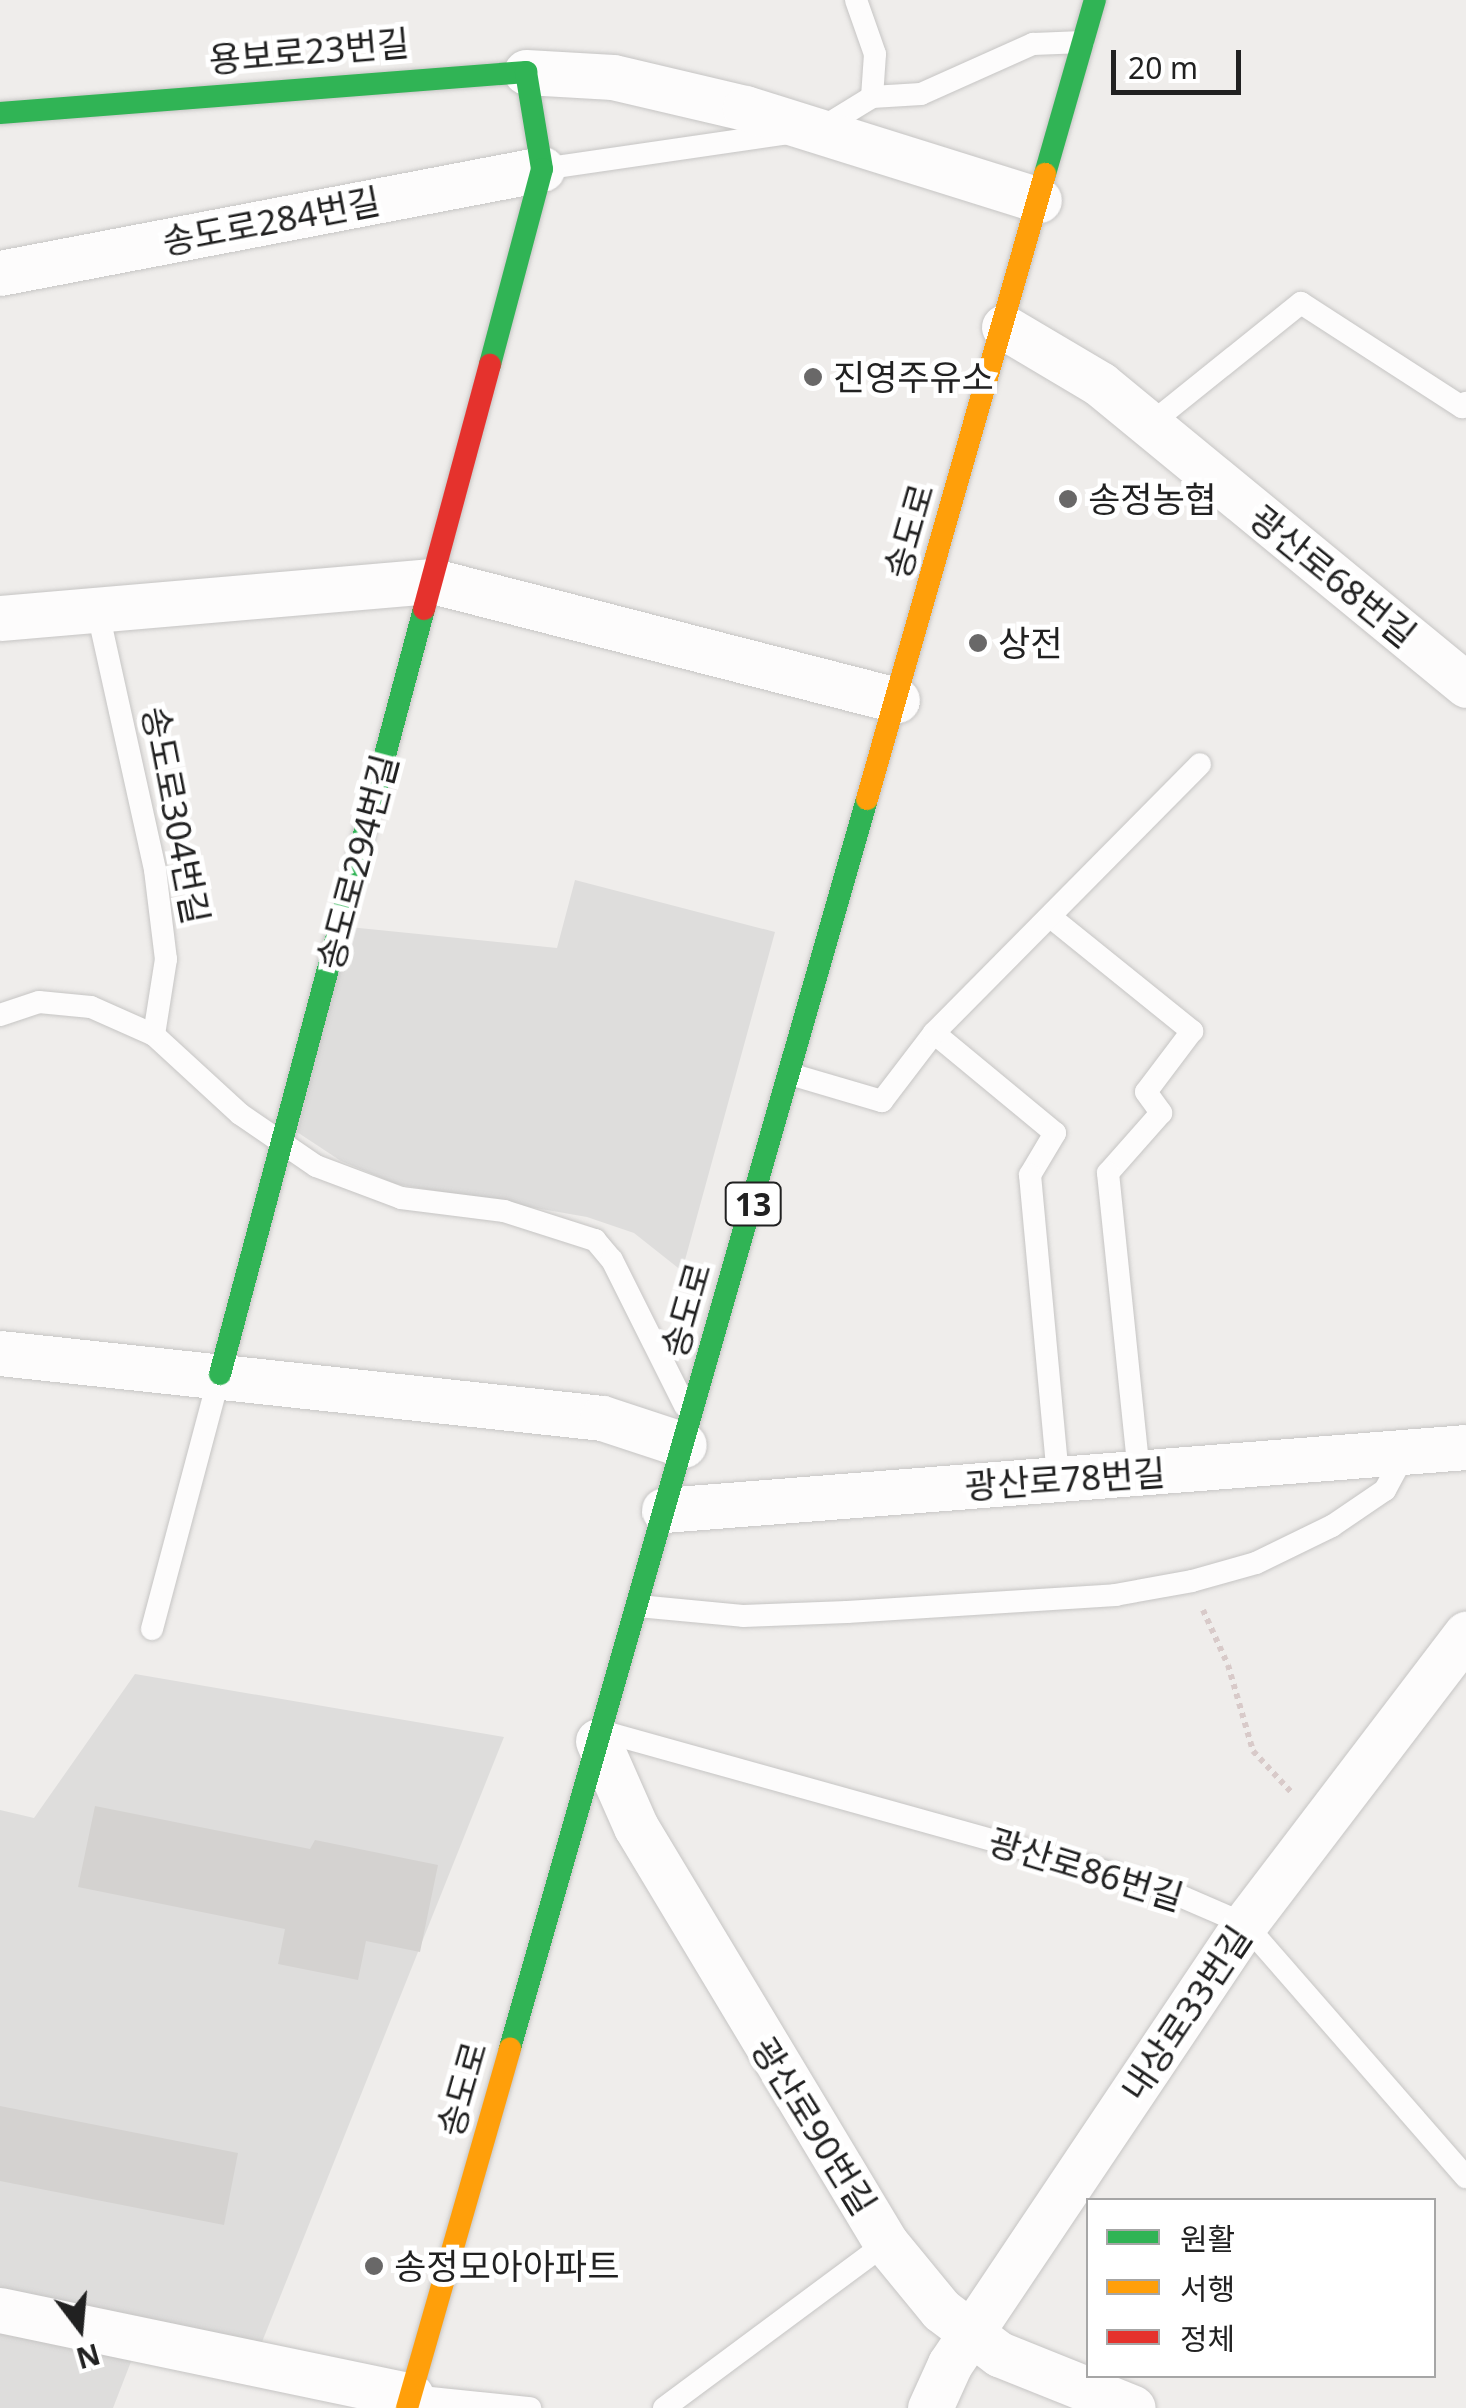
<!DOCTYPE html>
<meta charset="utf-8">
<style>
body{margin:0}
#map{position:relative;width:1466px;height:2408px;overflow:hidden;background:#efedeb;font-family:"Noto Sans","Noto Sans KR",sans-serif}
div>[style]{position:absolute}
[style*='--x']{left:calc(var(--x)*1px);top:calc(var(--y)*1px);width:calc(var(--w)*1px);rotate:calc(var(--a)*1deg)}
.residential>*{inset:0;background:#dedddc}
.building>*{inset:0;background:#d4d2d0}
.path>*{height:6px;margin-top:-3px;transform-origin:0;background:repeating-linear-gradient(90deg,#d8cac9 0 5px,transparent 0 10px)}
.roads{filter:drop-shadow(0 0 2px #c6c5c4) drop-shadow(0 0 2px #c6c5c4)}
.lane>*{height:22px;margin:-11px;padding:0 11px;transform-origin:11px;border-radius:11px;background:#fdfcfc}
.street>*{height:45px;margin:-22.5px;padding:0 22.5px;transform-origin:22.5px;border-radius:22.5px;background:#fdfcfc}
.fast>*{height:22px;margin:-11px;padding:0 11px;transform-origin:11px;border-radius:11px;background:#30b455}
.slow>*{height:22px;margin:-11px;padding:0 11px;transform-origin:11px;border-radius:11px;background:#ff9f0a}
.jam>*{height:22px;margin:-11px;padding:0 11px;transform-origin:11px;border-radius:11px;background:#e5322d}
.dots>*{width:28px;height:28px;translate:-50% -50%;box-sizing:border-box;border:5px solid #fff;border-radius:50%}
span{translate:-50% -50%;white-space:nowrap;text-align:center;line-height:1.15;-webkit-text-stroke:10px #fff;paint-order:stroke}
.shield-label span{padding:2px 8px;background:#fff;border:2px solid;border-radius:8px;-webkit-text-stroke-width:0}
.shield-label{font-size:32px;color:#212121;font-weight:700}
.street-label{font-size:35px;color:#212121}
.poi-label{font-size:35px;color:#212121}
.left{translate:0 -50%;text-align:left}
.legend{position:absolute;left:1086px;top:2198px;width:350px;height:180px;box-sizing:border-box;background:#fff;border:2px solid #a6a6a6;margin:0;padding:12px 18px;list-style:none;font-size:30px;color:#212121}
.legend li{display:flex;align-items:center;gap:20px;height:50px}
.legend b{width:50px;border:2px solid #a6a6a6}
.north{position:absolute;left:30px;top:2278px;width:100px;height:100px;-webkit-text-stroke:8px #fff;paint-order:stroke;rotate:164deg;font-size:28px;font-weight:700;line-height:40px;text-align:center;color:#212121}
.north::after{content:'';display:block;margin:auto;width:35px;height:45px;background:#212121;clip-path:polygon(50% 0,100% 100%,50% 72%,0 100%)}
.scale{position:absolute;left:1111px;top:50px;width:130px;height:45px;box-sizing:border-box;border:5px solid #212121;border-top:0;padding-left:12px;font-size:30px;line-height:35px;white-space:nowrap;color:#212121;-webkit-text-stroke:8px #fff;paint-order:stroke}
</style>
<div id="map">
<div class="residential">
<i style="clip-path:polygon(575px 880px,775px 932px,682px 1271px,634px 1233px,587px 1217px,396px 1184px,341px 1161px,297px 1132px,349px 927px,557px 948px)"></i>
<i style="clip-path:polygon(135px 1674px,504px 1737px,260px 2347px,0 2296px,0 1810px,34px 1818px)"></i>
<i style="clip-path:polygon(0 2310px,139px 2341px,113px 2408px,0 2408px)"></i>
</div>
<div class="building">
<i style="clip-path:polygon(95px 1806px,310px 1849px,315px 1840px,438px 1865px,420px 1952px,366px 1941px,358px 1980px,278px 1964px,285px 1929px,78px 1887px)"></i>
<i style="clip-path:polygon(0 2106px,238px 2153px,224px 2225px,0 2181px)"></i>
</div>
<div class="path">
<i style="--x:1203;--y:1610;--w:60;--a:65.6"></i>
<i style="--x:1228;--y:1665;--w:90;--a:73.8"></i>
<i style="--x:1253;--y:1751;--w:57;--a:47.1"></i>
</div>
<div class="roads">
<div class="lane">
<i style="--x:872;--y:97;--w:49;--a:-3.5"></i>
<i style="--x:921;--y:94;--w:123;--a:-24.1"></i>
<i style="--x:1033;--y:44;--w:50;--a:-2.3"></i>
<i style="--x:820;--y:129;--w:61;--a:-31.6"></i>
<i style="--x:872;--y:97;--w:43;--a:-86"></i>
<i style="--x:875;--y:54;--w:57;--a:-109.4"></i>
<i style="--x:542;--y:169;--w:250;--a:-8.3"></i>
<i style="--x:1149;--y:425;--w:195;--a:-38.8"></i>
<i style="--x:1301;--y:303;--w:192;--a:32.9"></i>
<i style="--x:1462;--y:407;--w:6;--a:-45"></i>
<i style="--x:97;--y:608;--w:268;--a:77.5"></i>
<i style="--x:155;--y:870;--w:90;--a:83"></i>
<i style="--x:166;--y:959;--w:77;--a:99"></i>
<i style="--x:1053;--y:919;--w:179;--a:38.9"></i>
<i style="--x:1192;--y:1031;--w:76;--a:127"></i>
<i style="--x:1146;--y:1092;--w:26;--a:54"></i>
<i style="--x:1161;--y:1113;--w:80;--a:131.5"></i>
<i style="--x:1108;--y:1173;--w:302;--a:84.1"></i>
<i style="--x:0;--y:1015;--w:41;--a:-18.4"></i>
<i style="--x:39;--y:1002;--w:52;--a:5.5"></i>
<i style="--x:91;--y:1007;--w:69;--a:24"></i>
<i style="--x:154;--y:1035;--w:117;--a:42.6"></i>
<i style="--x:240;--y:1114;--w:92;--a:34.4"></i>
<i style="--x:316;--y:1166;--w:91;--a:20.6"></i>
<i style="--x:401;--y:1198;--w:104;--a:7.2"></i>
<i style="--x:504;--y:1211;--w:96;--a:17.7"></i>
<i style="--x:595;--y:1240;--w:26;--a:50"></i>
<i style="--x:612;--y:1260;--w:163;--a:63.4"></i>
<i style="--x:934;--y:1033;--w:157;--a:39.6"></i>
<i style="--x:1055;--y:1133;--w:49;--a:120.8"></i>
<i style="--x:1030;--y:1175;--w:305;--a:84.7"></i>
<i style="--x:790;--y:1074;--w:96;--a:16.4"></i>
<i style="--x:882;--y:1101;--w:86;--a:-52.6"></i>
<i style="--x:934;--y:1033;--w:378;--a:-45.3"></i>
<i style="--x:638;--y:1606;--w:105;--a:5.4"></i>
<i style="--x:743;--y:1616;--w:104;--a:-2.2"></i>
<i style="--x:847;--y:1612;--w:269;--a:-3.6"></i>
<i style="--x:1115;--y:1595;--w:78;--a:-10.3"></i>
<i style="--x:1192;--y:1581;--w:66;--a:-15.7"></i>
<i style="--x:1256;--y:1563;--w:85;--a:-26"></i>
<i style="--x:1332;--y:1526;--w:64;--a:-34.2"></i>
<i style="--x:1385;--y:1490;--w:44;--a:-61.7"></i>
<i style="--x:152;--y:1629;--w:264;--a:-75.1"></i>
<i style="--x:601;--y:1731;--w:577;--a:15.58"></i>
<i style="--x:1157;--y:1886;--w:96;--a:23.4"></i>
<i style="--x:1245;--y:1924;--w:336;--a:48.9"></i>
<i style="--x:411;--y:2396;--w:120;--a:5.8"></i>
<i style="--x:664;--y:2408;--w:277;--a:-36.6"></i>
</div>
<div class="street">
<i style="--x:526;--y:72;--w:87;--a:3.3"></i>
<i style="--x:613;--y:77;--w:136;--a:13.2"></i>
<i style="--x:745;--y:108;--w:308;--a:17.4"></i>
<i style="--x:0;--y:273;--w:552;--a:-10.86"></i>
<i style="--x:1004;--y:327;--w:112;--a:30.7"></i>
<i style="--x:1100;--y:384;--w:474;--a:39.4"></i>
<i style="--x:0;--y:618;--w:435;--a:-4.9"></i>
<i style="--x:433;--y:581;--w:479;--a:14.4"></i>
<i style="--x:0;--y:1353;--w:605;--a:6.16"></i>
<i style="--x:602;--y:1418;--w:86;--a:18.2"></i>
<i style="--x:664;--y:1510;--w:804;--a:-4.49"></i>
<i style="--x:598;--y:1741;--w:94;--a:66.2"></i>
<i style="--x:636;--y:1827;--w:485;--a:59"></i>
<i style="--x:886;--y:2243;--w:87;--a:50.6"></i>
<i style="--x:941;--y:2310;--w:73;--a:37.2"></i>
<i style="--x:999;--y:2354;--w:144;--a:21.9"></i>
<i style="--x:0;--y:2310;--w:420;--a:11.8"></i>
<i style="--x:930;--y:2408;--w:48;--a:-65.6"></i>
<i style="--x:950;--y:2364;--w:530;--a:-56.16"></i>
<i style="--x:1245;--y:1924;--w:365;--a:-52.7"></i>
</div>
<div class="fast">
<i style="--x:0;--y:113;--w:528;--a:-4.46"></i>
<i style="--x:526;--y:72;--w:98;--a:80.6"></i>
<i style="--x:542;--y:169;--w:203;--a:104.9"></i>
<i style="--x:1045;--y:174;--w:181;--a:-74"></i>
<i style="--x:220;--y:1374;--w:792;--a:-75.07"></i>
<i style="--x:510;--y:2048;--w:1299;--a:-74.05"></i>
</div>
<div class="slow">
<i style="--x:867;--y:799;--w:650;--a:-74.1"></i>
<i style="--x:407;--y:2408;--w:374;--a:-74"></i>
</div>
<div class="jam">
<i style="--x:424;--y:609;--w:253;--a:-74.9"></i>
</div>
</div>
<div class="dots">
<i style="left:813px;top:377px;background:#696868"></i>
<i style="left:1068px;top:499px;background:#696868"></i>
<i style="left:978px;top:643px;background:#696868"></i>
<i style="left:374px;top:2266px;background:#696868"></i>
</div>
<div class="shield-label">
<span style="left:753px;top:1204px">13</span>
</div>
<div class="street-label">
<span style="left:309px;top:51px;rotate:-5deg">용보로23번길</span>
<span style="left:271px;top:221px;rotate:-11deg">송도로284번길</span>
<span style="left:909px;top:531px;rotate:-74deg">송도로</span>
<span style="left:1333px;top:576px;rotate:39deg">광산로68번길</span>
<span style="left:176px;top:815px;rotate:79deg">송도로304번길</span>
<span style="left:357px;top:862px;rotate:-75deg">송도로294번길</span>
<span style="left:686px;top:1310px;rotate:-74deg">송도로</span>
<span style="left:1065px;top:1479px;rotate:-4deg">광산로78번길</span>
<span style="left:1086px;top:1869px;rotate:17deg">광산로86번길</span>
<span style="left:1186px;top:2013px;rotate:-56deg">내상로33번길</span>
<span style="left:462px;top:2089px;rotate:-74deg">송도로</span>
<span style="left:814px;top:2126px;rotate:58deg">광산로90번길</span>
</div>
<div class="poi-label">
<span class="left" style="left:833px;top:377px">진영주유소</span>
<span class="left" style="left:1088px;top:499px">송정농협</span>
<span class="left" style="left:998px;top:643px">상전</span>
<span class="left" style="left:394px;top:2266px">송정모아아파트</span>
</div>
<ul class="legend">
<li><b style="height:12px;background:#30b455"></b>원활</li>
<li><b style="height:12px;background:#ff9f0a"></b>서행</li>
<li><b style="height:12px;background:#e5322d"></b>정체</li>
</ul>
<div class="north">N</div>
<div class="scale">20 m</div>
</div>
